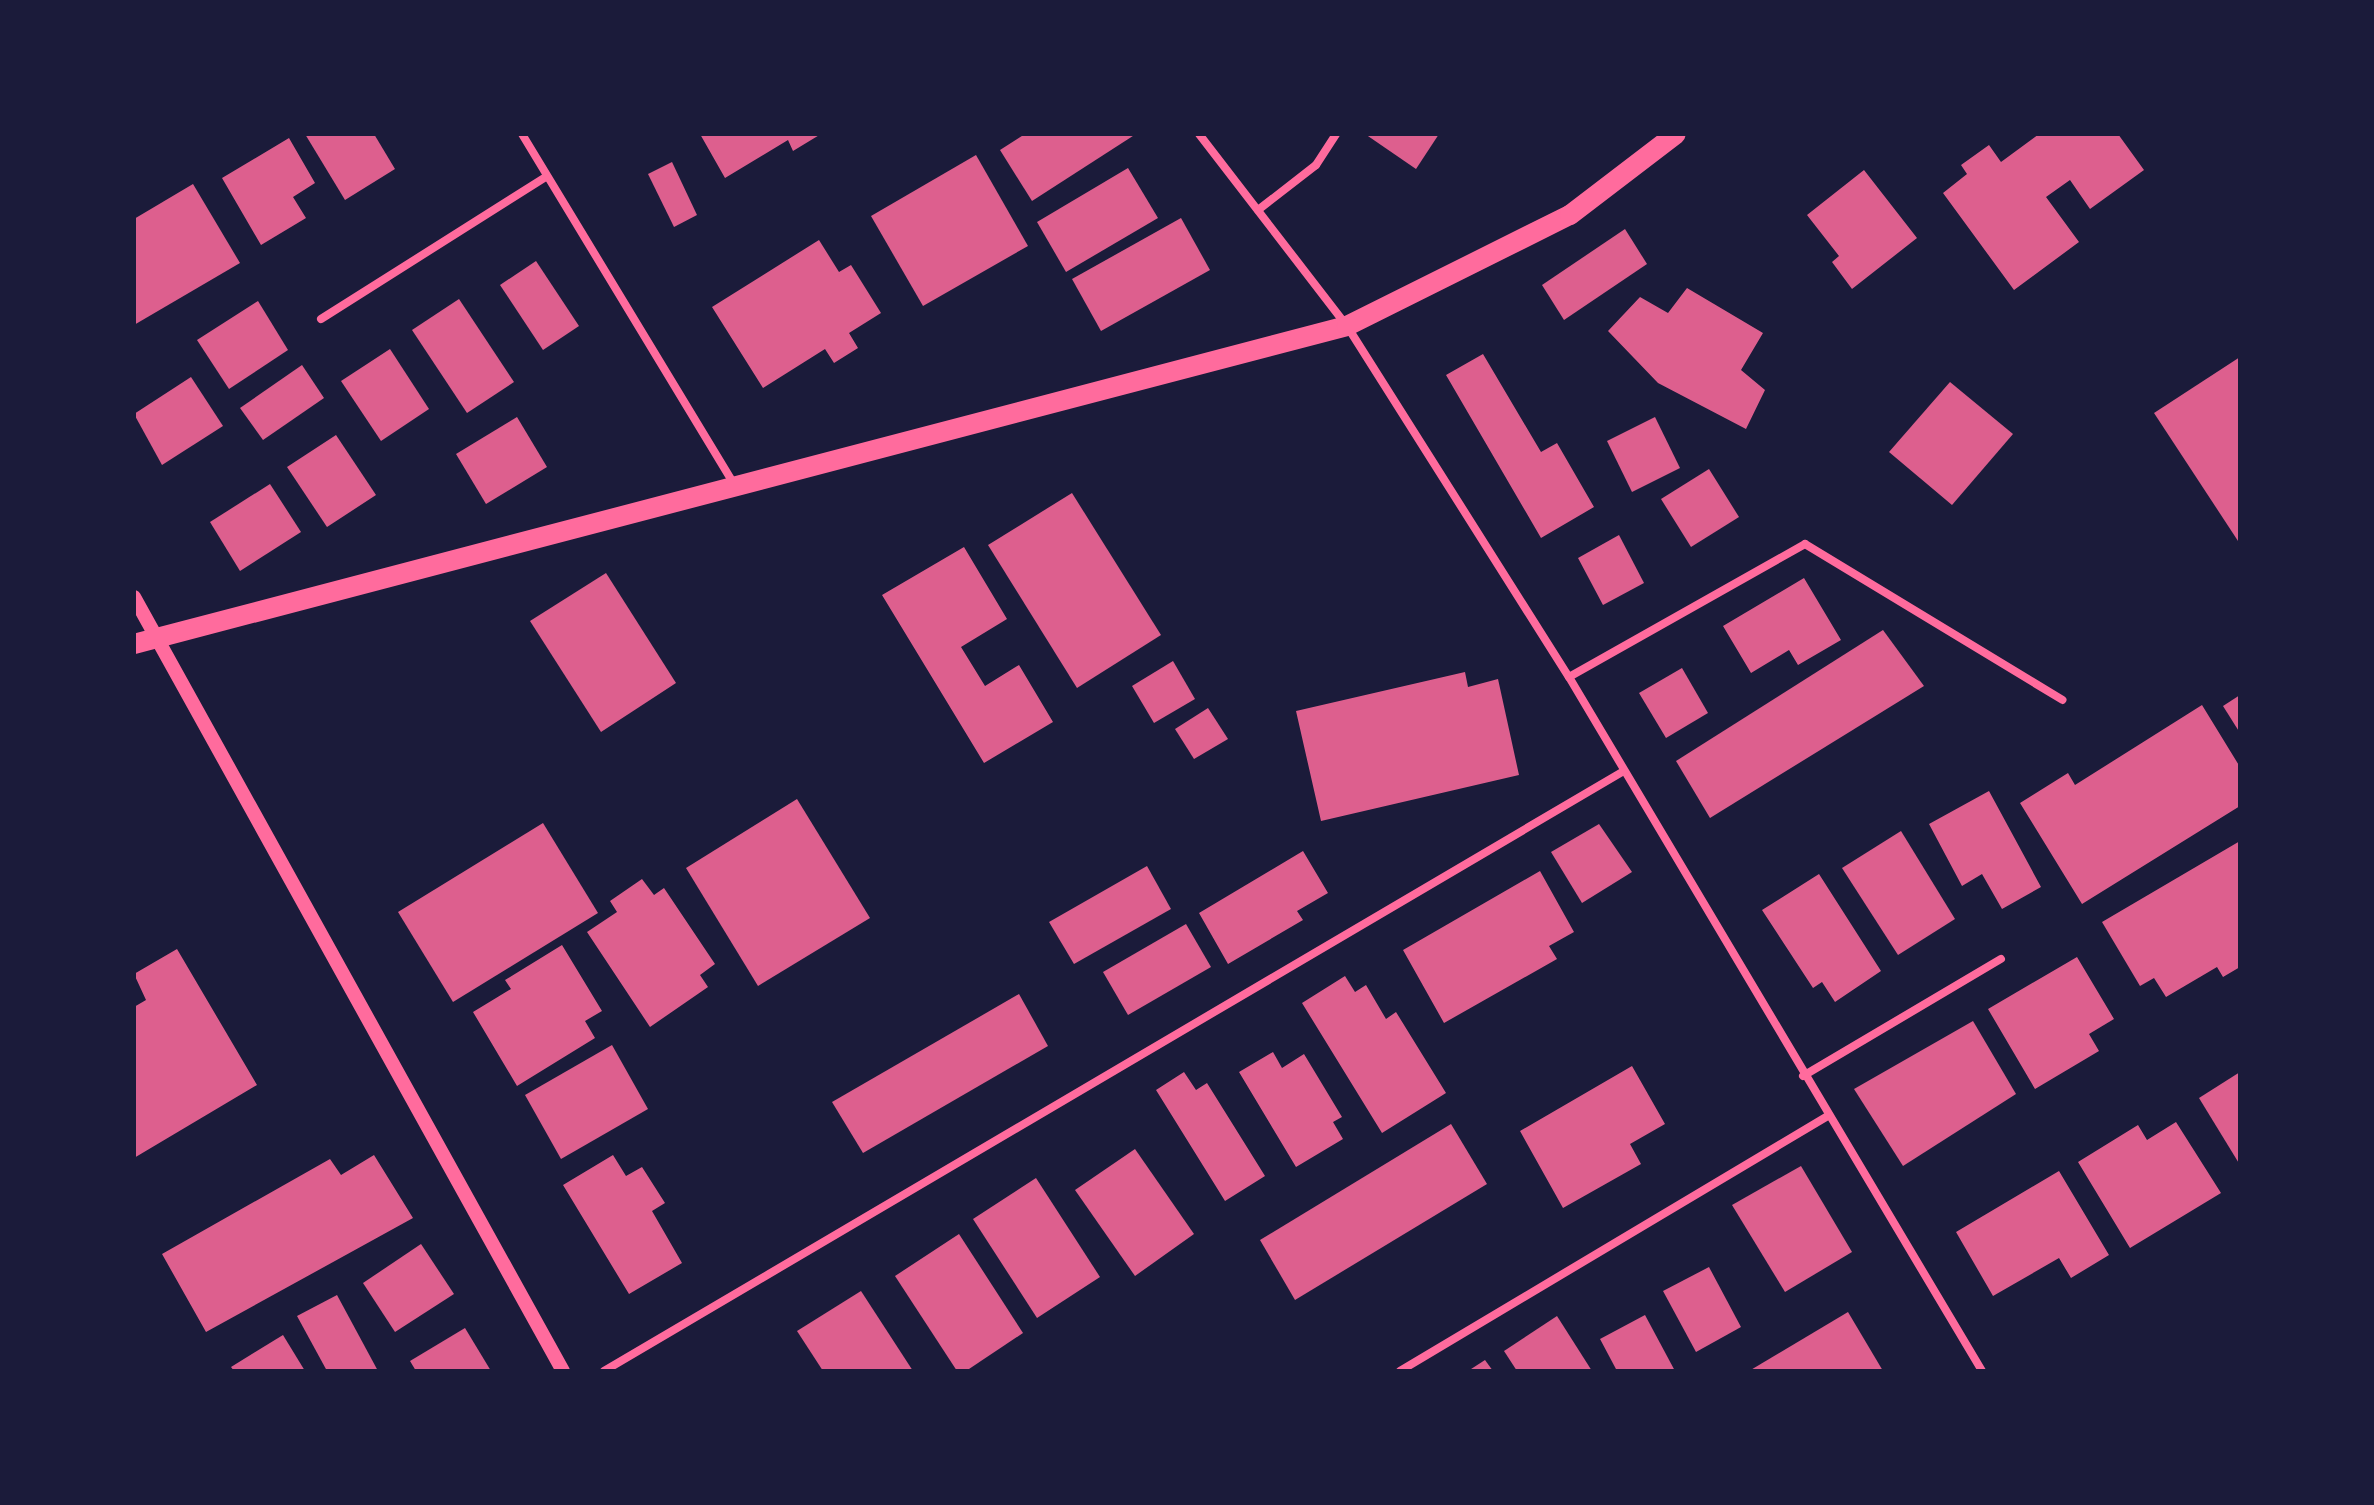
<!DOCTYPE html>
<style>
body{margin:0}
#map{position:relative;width:2374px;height:1505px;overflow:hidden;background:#1b1b3a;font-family:"Alegreya Sans",sans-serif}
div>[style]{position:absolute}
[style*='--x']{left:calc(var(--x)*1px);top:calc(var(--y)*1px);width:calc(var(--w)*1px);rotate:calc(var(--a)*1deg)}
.building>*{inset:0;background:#dd5f8e}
.minor>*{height:8px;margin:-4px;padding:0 4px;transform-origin:4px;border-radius:4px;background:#ff6b9d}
.tertiary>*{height:14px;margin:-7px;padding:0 7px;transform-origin:7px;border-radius:7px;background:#ff6b9d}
.primary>*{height:20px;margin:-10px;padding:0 10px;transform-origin:10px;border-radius:10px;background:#ff6b9d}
span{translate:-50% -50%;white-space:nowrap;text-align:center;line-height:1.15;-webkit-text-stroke:8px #1b1b3a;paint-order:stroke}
.frame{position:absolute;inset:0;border:136px solid #1b1b3a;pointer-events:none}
</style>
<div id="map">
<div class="building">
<i style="clip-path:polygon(305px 134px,374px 134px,395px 169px,345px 200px)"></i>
<i style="clip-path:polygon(700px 134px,821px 134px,793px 151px,788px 140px,725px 178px)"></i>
<i style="clip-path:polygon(1025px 134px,1136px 134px,1032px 201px,1000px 150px)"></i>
<i style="clip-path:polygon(1365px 134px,1439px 134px,1416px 169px)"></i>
<i style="clip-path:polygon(2039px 134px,2118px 134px,2144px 170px,2090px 209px,2070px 180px,2046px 197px,2079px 242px,2014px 290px,1943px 193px,1967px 174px,1961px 165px,1989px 145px,2001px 162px)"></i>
<i style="clip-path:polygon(289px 138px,315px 183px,293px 197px,306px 218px,261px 245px,222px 178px)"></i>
<i style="clip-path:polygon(976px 155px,1028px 246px,923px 306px,871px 216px)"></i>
<i style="clip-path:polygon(672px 162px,697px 215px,674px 227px,648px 174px)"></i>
<i style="clip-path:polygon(1128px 168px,1158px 218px,1066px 272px,1037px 222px)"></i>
<i style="clip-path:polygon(1864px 170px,1917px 238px,1852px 289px,1832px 262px,1839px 256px,1807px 215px)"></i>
<i style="clip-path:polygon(193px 184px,240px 263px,134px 325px,134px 219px)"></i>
<i style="clip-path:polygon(1181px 218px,1210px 270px,1101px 331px,1072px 279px)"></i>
<i style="clip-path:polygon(1625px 229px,1647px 264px,1564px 320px,1542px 285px)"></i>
<i style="clip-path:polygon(819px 240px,839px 272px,851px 265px,881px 313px,849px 333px,858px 348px,834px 363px,825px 349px,763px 388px,712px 307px)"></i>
<i style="clip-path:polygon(536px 261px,579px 326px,543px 350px,500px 285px)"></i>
<i style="clip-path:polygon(1687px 288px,1763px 333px,1741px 370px,1765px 390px,1746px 429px,1658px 383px,1608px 331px,1640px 297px,1668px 313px)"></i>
<i style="clip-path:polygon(459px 299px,514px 382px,467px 413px,412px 330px)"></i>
<i style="clip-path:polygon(258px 301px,288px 350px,229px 389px,197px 340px)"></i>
<i style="clip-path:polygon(390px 349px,429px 409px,381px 441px,341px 381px)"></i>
<i style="clip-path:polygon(1483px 354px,1541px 452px,1557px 443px,1594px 507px,1541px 538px,1446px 375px)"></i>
<i style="clip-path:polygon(2240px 357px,2240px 544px,2154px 413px)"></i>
<i style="clip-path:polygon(302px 365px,324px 398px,263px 440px,240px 408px)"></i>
<i style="clip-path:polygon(191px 377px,223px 426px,162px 465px,134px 414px)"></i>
<i style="clip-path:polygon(1950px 382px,2013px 434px,1952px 505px,1889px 452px)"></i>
<i style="clip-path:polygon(517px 417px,547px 467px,486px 504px,456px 454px)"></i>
<i style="clip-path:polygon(1655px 417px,1680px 468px,1632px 492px,1607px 441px)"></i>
<i style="clip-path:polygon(336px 435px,376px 495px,327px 527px,287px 467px)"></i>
<i style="clip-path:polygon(1709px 469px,1739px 517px,1691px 547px,1661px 499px)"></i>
<i style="clip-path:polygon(270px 484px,301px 532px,240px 571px,210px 522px)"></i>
<i style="clip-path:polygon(1072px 493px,1161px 635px,1077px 688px,988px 545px)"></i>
<i style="clip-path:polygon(1619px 535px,1644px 583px,1603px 605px,1578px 558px)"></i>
<i style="clip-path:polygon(964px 547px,1007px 619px,961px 647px,985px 686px,1019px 665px,1053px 722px,984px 763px,882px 595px)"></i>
<i style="clip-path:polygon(606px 573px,676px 683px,601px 732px,530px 621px)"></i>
<i style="clip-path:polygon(1804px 578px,1841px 640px,1798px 665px,1789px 650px,1751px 673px,1723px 626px)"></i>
<i style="clip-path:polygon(1883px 630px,1924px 686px,1710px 818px,1676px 761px)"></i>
<i style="clip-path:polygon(1173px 661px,1195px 699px,1154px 723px,1132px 686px)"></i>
<i style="clip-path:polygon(1682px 668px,1708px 713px,1666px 738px,1639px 693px)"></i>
<i style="clip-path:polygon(1465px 672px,1468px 687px,1498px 679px,1519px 775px,1321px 821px,1296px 711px)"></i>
<i style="clip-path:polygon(2240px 695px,2240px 733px,2223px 706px)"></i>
<i style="clip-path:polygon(2202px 705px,2240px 767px,2240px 806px,2082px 904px,2020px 803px,2068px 773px,2075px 785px)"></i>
<i style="clip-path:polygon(1208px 708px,1228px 739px,1194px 759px,1175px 729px)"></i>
<i style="clip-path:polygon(1989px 791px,2041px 887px,2002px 909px,1982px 874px,1962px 886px,1929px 824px)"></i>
<i style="clip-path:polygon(797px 799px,870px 918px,758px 986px,686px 868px)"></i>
<i style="clip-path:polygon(543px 823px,598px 913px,453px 1002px,398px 912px)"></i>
<i style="clip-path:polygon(1599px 824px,1632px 872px,1582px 903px,1551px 852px)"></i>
<i style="clip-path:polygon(1901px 831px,1955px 919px,1898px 955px,1842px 868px)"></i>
<i style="clip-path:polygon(2240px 841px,2240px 967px,2223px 977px,2217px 967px,2166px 997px,2154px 978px,2140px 986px,2102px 922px)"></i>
<i style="clip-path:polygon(1303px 851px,1328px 893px,1297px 911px,1303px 920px,1228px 964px,1199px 913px)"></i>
<i style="clip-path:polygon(1147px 866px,1171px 909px,1074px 964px,1049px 922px)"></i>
<i style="clip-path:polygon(1540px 871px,1574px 932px,1549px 946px,1557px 959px,1444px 1023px,1403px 950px)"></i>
<i style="clip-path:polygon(1819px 874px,1881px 971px,1835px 1002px,1822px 982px,1813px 988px,1762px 910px)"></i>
<i style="clip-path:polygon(642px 879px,654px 895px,664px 888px,715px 964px,700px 975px,708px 987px,650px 1027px,587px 932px,617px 912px,610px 901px)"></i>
<i style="clip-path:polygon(1186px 924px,1211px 967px,1128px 1015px,1103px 972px)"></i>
<i style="clip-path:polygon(562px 945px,602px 1011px,585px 1021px,595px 1038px,517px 1086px,473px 1012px,511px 989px,505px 980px)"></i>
<i style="clip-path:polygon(177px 949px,257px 1085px,134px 1158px,134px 1007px,146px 1000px,134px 974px)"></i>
<i style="clip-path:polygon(2077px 957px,2114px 1019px,2089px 1034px,2099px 1051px,2035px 1089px,1988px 1009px)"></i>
<i style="clip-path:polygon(1345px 976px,1355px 992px,1366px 985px,1386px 1019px,1396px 1012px,1446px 1093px,1382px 1133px,1302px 1003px)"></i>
<i style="clip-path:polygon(1019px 994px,1048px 1046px,863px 1153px,832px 1102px)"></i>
<i style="clip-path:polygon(1973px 1021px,2016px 1094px,1903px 1166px,1854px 1089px)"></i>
<i style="clip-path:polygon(612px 1045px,648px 1109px,561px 1159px,525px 1095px)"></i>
<i style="clip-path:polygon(1273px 1052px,1282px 1068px,1304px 1054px,1342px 1117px,1333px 1122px,1343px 1139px,1296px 1167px,1239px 1072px)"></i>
<i style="clip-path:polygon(1632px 1066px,1665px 1124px,1630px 1144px,1641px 1164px,1563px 1208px,1520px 1131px)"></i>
<i style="clip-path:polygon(1184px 1072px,1196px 1090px,1207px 1083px,1265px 1176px,1225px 1201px,1156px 1090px)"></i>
<i style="clip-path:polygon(2240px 1072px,2240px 1165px,2199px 1098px)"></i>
<i style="clip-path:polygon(2176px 1122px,2221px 1193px,2130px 1248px,2078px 1162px,2138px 1125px,2147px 1140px)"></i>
<i style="clip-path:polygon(1451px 1124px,1487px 1184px,1295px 1300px,1260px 1240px)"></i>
<i style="clip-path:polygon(1135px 1149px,1194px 1234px,1135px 1276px,1075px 1190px)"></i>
<i style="clip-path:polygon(374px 1155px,413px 1218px,206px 1332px,162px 1254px,330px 1159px,341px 1175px)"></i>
<i style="clip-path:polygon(613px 1155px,626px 1176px,642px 1167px,665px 1203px,652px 1211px,682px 1263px,629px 1294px,563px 1185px)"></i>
<i style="clip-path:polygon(1801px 1166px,1852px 1252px,1785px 1292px,1732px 1205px)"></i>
<i style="clip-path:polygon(2059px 1171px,2109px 1255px,2071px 1278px,2059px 1258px,1993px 1296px,1956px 1232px)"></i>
<i style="clip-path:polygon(1036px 1178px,1100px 1277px,1037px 1318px,973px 1219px)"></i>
<i style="clip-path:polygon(959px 1234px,1023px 1333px,966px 1371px,957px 1371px,895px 1276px)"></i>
<i style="clip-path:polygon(421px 1244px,454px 1294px,395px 1332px,363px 1283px)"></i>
<i style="clip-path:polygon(1709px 1267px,1741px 1327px,1696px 1352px,1663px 1291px)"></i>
<i style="clip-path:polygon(861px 1291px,913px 1371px,823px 1371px,797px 1331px)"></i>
<i style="clip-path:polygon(337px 1295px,378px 1371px,327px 1371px,297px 1316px)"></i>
<i style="clip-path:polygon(1848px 1312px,1883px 1371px,1749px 1371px)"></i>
<i style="clip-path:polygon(1645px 1315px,1675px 1371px,1617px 1371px,1600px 1339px)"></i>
<i style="clip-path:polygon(1557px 1316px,1592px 1371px,1517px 1371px,1504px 1351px)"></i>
<i style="clip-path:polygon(465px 1328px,491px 1371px,416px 1371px,410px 1361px)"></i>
<i style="clip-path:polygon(283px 1335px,305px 1371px,234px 1371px,231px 1367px)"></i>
<i style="clip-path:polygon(1485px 1360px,1493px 1371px,1468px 1371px)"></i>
</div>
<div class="minor">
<i style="--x:522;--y:134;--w:411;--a:58.8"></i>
<i style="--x:1199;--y:134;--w:242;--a:52.4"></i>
<i style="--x:1347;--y:326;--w:415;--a:57.7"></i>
<i style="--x:1569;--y:677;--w:808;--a:59.24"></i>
<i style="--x:1258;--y:210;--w:73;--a:-37.8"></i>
<i style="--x:1316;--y:165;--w:37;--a:-57"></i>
<i style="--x:321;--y:319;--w:267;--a:-32.3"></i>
<i style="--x:1569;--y:677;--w:271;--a:-29.4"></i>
<i style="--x:1805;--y:544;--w:301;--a:31.2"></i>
<i style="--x:1803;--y:1076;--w:230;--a:-30.6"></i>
<i style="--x:604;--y:1371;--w:1181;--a:-30.47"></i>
<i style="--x:1400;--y:1371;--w:497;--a:-30.8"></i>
</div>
<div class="tertiary">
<i style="--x:134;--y:597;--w:885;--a:61"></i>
</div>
<div class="primary">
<i style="--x:134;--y:644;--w:1254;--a:-14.69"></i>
<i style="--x:1347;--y:326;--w:249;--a:-26.5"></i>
<i style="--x:1570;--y:215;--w:133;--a:-37.4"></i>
</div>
<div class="frame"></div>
</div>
